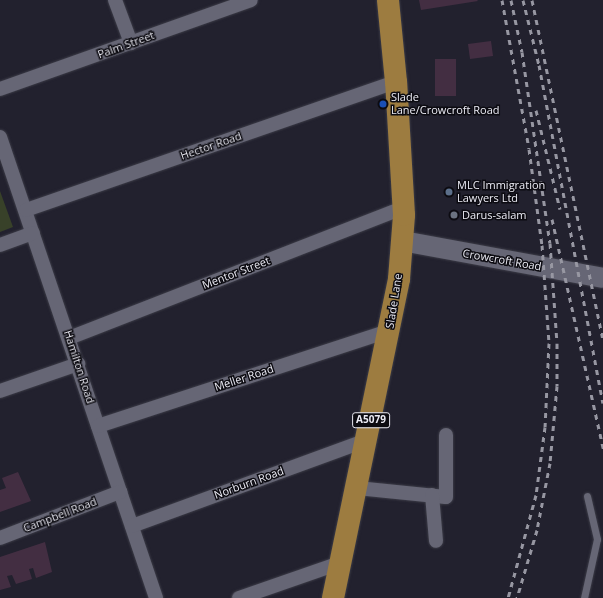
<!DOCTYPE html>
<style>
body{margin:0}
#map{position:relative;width:603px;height:598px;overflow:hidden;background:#22212e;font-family:"Open Sans",sans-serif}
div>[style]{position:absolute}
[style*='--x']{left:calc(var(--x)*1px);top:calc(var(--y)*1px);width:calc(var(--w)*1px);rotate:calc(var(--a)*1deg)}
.green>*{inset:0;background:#384129}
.building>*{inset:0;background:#432e42}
.roads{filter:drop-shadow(0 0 1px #3c3c47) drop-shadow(0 0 1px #3c3c47)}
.lane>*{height:7px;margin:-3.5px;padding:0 3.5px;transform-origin:3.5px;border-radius:3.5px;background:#666675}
.street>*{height:14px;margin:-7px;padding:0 7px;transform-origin:7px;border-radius:7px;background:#666675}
.secondary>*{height:20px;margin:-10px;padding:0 10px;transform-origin:10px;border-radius:10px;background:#666675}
.primary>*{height:22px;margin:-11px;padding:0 11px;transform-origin:11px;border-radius:11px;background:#9d7c40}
.rail>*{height:3px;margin-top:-1.5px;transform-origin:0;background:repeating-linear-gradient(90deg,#9797a2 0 5px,transparent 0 10px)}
.dots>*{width:11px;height:11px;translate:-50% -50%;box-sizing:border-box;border:2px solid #0c0b11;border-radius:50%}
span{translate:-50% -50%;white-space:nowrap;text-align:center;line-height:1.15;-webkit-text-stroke:3px #0c0b11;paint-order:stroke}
.shield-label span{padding:1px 3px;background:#0c0b11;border:1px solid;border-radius:3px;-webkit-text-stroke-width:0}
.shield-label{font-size:10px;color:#ececf5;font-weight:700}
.street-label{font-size:11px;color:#ececf5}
.poi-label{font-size:11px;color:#ececf5}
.left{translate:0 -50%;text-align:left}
</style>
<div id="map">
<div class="green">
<i style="clip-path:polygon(0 191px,13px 227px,0 232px)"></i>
</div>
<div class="building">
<i style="clip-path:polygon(419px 0,477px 0,478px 1px,421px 10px)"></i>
<i style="clip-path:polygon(491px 41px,493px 56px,470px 59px,468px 44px)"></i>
<i style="clip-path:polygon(435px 59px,456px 59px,456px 96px,435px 96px)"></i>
<i style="clip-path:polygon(18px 472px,31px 501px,0 512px,0 490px,6px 488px,2px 478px)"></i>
<i style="clip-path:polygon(45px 542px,52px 572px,36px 578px,33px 568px,29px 569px,32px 579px,16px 584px,12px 575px,7px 576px,11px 587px,0 590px,0 557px)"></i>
</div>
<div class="roads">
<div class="lane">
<i style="--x:584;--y:598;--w:60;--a:-77.6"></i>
<i style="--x:597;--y:539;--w:44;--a:-103.1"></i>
</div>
<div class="street">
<i style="--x:115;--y:0;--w:46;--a:69.6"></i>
<i style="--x:0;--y:89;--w:266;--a:-19.5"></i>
<i style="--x:0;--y:137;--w:487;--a:71.3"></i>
<i style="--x:26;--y:210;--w:392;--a:-19.1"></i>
<i style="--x:0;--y:245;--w:35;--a:-20"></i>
<i style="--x:69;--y:338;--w:358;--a:-21.3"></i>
<i style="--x:0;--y:391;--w:83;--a:-19.1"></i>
<i style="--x:98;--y:426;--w:306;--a:-18.1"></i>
<i style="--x:357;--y:488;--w:89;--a:5.8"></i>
<i style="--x:446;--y:497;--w:62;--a:-90"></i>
<i style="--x:432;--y:495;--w:46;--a:85"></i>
<i style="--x:132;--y:526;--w:250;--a:-20.1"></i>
<i style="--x:0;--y:538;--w:129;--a:-21"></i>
<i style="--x:239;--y:598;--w:107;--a:-19.1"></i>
</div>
<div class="secondary">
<i style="--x:402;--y:241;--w:204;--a:10.4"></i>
</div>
<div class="primary">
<i style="--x:333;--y:598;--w:326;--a:-78.3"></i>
<i style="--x:399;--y:279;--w:64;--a:-85.5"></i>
<i style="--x:404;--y:215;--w:133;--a:-93.4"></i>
<i style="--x:396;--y:82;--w:82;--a:-95.6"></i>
</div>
</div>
<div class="rail">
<i style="--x:502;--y:0;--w:151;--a:79.7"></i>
<i style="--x:529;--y:149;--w:97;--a:82.3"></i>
<i style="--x:542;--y:245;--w:98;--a:85.9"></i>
<i style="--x:549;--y:343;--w:84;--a:92.7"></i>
<i style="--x:545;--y:427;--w:69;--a:97.5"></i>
<i style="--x:536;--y:495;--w:107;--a:105.2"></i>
<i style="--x:511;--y:0;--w:53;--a:78.1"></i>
<i style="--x:522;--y:52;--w:193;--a:81.7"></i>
<i style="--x:550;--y:243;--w:100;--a:86"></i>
<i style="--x:557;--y:343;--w:43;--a:90"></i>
<i style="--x:557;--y:386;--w:77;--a:95.2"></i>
<i style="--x:550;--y:463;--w:68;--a:101"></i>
<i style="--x:537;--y:530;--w:71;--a:106.4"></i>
<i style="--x:523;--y:0;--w:67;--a:76.2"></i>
<i style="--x:539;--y:65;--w:344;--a:79.3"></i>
<i style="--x:532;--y:0;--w:346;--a:78.2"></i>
<i style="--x:536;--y:110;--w:102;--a:76.4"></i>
<i style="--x:552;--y:219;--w:235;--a:77.4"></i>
</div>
<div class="dots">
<i style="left:383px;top:104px;background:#1a4fb4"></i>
<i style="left:449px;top:192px;background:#5c6f8a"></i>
<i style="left:454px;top:215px;background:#6b7280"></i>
</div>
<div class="shield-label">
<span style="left:371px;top:420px">A5079</span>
</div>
<div class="street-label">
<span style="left:126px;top:45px;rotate:-20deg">Palm Street</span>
<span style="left:211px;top:146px;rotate:-19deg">Hector Road</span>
<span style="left:502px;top:260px;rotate:10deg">Crowcroft Road</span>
<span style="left:236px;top:273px;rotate:-21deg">Mentor Street</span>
<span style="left:394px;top:301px;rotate:-81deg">Slade Lane</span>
<span style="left:79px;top:367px;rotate:72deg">Hamilton Road</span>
<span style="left:244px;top:378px;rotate:-18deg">Meller Road</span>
<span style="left:249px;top:483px;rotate:-20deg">Norburn Road</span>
<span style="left:60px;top:515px;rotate:-21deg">Campbell Road</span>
</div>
<div class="poi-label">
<span class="left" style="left:391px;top:104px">Slade<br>Lane/Crowcroft Road</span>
<span class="left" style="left:457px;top:192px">MLC Immigration<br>Lawyers Ltd</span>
<span class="left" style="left:462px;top:215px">Darus-salam</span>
</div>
</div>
